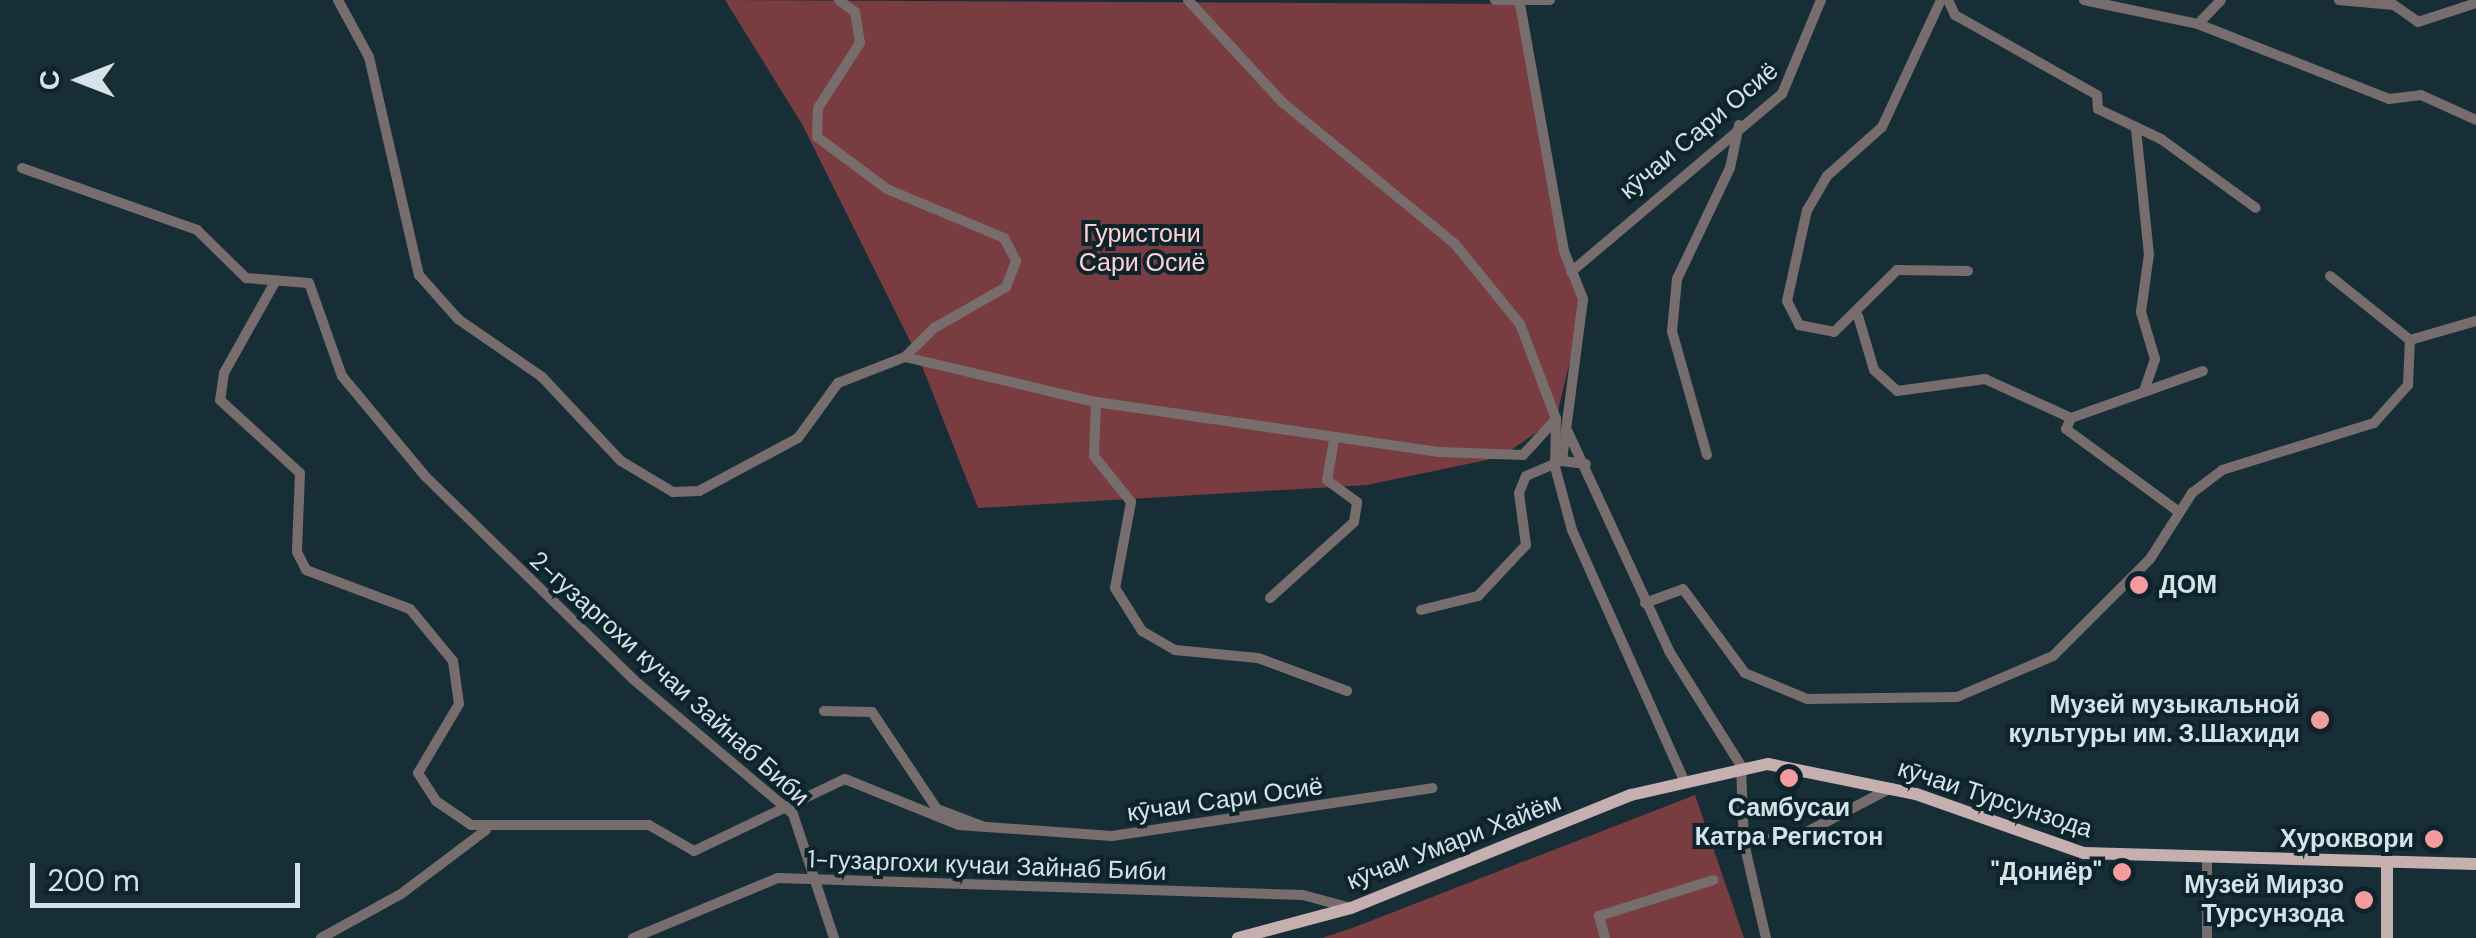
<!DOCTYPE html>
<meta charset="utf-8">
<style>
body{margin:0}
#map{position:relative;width:2476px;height:938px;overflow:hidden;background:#182e37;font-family:"DM Sans",sans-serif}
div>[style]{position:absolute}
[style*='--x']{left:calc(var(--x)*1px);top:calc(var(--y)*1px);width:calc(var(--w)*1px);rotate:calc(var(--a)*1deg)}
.green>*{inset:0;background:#793c41}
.minor>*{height:10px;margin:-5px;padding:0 5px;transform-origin:5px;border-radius:5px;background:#786d6d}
.major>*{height:12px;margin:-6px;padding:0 6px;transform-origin:6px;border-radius:6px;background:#c6afaf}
.dots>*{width:28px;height:28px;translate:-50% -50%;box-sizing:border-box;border:5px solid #0e242d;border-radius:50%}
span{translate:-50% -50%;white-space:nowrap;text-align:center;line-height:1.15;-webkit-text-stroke:8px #0e242d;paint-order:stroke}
.street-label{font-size:25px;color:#d5e2e8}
.park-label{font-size:25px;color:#ffd1d2}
.poi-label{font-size:25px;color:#d5e2e8;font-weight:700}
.left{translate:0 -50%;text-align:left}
.right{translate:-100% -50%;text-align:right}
.north{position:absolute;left:30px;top:30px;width:100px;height:100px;-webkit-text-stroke:8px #0e242d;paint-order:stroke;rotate:270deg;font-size:28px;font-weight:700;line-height:40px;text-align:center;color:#d5e2e8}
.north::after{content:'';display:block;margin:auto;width:35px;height:45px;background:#d5e2e8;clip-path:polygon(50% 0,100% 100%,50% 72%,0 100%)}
.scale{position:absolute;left:30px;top:863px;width:270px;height:45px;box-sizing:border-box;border:5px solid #d5e2e8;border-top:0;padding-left:12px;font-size:30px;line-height:35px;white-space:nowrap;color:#d5e2e8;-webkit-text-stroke:8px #0e242d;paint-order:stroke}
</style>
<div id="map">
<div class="green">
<i style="clip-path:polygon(725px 0,1520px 4px,1564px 251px,1583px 307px,1556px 419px,1501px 457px,1367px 485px,978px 508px,920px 361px,802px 124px)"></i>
<i style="clip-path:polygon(1695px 795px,1744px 938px,1322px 938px,1355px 927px)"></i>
</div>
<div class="minor">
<i style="--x:338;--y:0;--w:65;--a:61.5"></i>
<i style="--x:369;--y:57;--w:224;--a:77.1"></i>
<i style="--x:419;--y:275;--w:59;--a:48.4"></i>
<i style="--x:458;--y:319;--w:102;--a:34.6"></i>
<i style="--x:542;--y:377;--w:115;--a:46.8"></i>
<i style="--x:621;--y:461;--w:61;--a:30.8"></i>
<i style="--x:673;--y:492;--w:26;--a:-2"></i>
<i style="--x:699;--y:491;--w:112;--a:-28.2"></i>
<i style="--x:798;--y:438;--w:68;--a:-54"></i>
<i style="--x:838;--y:383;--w:72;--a:-21.2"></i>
<i style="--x:839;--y:0;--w:20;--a:37"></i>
<i style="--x:855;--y:12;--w:31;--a:81"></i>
<i style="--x:860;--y:43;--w:77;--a:122.9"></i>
<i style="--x:818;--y:108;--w:29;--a:92"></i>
<i style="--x:817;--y:137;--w:87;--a:36.6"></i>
<i style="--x:887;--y:189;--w:127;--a:22.7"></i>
<i style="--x:1004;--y:238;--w:26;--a:62"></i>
<i style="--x:1016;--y:261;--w:28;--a:111"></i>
<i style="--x:1006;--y:287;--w:83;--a:150.3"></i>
<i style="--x:934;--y:328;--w:41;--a:135"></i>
<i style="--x:905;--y:357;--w:196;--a:13.3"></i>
<i style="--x:1096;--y:402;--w:347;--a:8.3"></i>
<i style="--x:1439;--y:452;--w:84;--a:2"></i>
<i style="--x:1523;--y:455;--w:49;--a:-47.5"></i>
<i style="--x:1188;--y:0;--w:139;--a:47.3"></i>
<i style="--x:1282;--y:102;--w:224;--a:39.4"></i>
<i style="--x:1455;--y:244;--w:103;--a:50.9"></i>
<i style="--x:1520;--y:324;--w:102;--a:69.2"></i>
<i style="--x:1556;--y:419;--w:48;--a:91.2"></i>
<i style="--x:1555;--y:467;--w:65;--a:74.9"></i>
<i style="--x:1572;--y:530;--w:274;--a:65.9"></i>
<i style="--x:1495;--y:0;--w:55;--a:0"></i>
<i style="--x:1941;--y:0;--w:140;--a:114.9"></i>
<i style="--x:1882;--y:127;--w:74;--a:138.3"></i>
<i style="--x:1827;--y:176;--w:39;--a:120"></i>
<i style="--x:1807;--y:210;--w:93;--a:102.4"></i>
<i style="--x:1787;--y:301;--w:27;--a:63"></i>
<i style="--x:1799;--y:325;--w:36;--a:11"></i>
<i style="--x:1834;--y:332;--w:88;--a:-44.5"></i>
<i style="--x:1897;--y:270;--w:71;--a:0.8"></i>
<i style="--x:1948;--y:0;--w:17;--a:65"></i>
<i style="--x:1955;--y:15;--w:163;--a:29.4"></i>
<i style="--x:2097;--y:95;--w:14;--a:86"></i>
<i style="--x:2098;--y:109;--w:70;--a:25.5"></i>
<i style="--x:2161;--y:139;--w:117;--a:36"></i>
<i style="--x:2084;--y:0;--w:116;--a:11.9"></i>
<i style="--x:2198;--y:24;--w:33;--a:-46"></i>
<i style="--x:2339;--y:0;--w:55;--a:5.2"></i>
<i style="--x:2394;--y:5;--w:29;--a:35"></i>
<i style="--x:2418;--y:22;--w:61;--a:-18.1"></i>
<i style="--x:1520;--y:4;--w:251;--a:79.9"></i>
<i style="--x:1564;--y:251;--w:52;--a:68.4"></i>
<i style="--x:1583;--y:299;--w:163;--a:97.4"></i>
<i style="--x:2198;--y:24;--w:205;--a:21.4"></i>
<i style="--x:2389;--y:99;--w:32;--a:-7"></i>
<i style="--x:2421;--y:95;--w:60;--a:24.4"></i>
<i style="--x:2136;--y:129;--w:126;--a:84.1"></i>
<i style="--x:2149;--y:254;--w:59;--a:97.9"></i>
<i style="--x:2141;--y:312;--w:49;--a:73.4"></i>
<i style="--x:2155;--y:359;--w:34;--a:109"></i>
<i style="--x:22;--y:168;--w:186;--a:19.5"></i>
<i style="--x:197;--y:230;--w:69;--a:44.4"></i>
<i style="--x:246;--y:278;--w:63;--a:4.5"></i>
<i style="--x:309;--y:283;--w:99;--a:70.5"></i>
<i style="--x:342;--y:376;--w:130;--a:50.3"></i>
<i style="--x:425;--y:476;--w:292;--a:44.3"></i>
<i style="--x:634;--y:680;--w:208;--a:40.1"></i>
<i style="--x:793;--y:814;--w:131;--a:71.7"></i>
<i style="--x:1571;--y:272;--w:276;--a:-40.2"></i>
<i style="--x:1782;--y:94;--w:102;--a:-67.5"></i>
<i style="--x:2330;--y:276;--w:102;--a:38.7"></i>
<i style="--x:275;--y:282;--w:104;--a:119.3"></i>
<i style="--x:224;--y:373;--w:27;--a:98"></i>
<i style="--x:220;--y:400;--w:108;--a:42.4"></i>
<i style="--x:300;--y:473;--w:79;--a:92.2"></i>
<i style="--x:297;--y:552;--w:20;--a:63"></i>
<i style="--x:306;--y:570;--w:111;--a:20.6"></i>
<i style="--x:410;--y:609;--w:67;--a:50.4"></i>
<i style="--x:453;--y:661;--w:43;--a:82.1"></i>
<i style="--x:459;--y:704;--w:80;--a:120.7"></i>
<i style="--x:418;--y:773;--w:33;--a:57"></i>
<i style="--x:436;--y:801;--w:42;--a:34.4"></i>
<i style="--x:471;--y:825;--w:178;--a:0"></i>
<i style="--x:649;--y:825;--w:52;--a:30"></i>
<i style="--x:694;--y:851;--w:167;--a:-25.5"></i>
<i style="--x:845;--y:779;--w:123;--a:22"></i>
<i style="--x:959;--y:825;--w:153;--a:4.1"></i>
<i style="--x:1112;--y:836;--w:324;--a:-8.5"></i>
<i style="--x:1858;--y:316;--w:56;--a:73.5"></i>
<i style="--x:1874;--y:370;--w:31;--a:42"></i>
<i style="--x:1897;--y:391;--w:89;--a:-7.8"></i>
<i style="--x:1985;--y:379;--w:94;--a:24.4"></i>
<i style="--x:2071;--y:418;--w:140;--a:-19.6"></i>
<i style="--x:1096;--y:402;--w:54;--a:92.1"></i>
<i style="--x:1094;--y:456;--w:59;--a:51.2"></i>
<i style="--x:1131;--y:502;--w:87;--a:100.5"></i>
<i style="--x:1115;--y:588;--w:51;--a:57.9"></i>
<i style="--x:1142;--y:631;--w:38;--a:30"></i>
<i style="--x:1175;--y:650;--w:83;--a:5.5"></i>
<i style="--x:1258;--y:658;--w:95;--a:20.3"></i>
<i style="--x:2071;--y:418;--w:12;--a:114"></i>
<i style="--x:2066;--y:429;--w:140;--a:36.3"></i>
<i style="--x:1568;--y:432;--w:241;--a:65.2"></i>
<i style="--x:1669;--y:651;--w:136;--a:57.9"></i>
<i style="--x:1741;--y:766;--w:77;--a:87.8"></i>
<i style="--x:1744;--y:843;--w:98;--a:77"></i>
<i style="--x:1707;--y:455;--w:129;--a:-105.8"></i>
<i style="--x:1672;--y:331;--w:52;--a:-84.5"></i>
<i style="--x:1677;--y:279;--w:123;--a:-64.5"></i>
<i style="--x:1730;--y:168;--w:44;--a:-78.2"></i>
<i style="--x:1270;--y:598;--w:113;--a:-42.1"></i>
<i style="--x:1354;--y:522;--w:20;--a:-81"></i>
<i style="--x:1357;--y:502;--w:37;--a:-144"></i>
<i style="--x:1327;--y:480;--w:40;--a:-80"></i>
<i style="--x:1645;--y:603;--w:40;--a:-20.2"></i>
<i style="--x:1683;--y:589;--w:104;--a:53.6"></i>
<i style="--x:1745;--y:673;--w:67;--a:22.8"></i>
<i style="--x:1807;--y:699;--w:150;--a:-0.8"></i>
<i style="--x:1957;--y:697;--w:104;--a:-23.1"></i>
<i style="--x:2053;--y:656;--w:137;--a:-45"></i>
<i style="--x:2150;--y:559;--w:78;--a:-57.5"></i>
<i style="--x:2192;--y:493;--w:38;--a:-37"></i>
<i style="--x:2222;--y:470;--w:159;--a:-17.2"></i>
<i style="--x:2374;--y:423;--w:51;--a:-48.2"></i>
<i style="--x:2408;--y:385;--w:45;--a:-87.5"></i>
<i style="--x:2410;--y:340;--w:69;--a:-16.1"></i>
<i style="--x:1421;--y:610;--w:59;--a:-13.8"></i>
<i style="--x:1478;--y:596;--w:70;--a:-46.7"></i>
<i style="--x:1526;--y:545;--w:52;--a:-97.7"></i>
<i style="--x:1519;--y:493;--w:18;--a:-68"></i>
<i style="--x:1526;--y:476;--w:39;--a:-23"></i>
<i style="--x:1562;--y:461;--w:24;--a:7"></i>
<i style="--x:824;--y:711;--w:48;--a:1.2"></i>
<i style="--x:872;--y:712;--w:117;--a:56.2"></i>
<i style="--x:937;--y:809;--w:48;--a:20.7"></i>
<i style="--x:1744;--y:843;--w:58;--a:-8"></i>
<i style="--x:1801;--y:835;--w:102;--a:-27.6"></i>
<i style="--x:321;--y:938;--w:91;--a:-28.8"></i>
<i style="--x:401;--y:894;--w:106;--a:-37"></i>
<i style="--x:633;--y:938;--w:157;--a:-22.5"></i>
<i style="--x:778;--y:878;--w:525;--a:1.85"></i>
<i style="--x:1303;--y:895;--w:50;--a:15.2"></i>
<i style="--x:1605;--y:938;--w:23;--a:-105"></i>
<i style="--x:1599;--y:916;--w:120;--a:-17.5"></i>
<i style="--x:2207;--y:938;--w:77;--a:-90"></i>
</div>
<div class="major">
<i style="--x:1238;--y:938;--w:117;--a:-14.9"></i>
<i style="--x:1351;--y:908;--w:302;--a:-22"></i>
<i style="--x:1631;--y:795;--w:140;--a:-12.8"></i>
<i style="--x:1768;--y:764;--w:151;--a:11.5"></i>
<i style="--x:1916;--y:794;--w:178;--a:19.4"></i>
<i style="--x:2084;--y:853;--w:392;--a:1.6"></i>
<i style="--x:2387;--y:938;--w:74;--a:-90"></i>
</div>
<div class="dots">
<i style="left:2139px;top:585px;background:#f49b9f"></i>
<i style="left:2320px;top:720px;background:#f49b9f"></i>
<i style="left:1789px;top:778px;background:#f49b9f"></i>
<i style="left:2434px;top:839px;background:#f49b9f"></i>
<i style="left:2122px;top:872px;background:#f49b9f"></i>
<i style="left:2364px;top:900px;background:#f49b9f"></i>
</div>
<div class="street-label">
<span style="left:1699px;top:131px;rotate:-40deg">кӯчаи Сари Осиё</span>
<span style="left:669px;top:679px;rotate:42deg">2-гузаргохи кучаи Зайнаб Биби</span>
<span style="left:1995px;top:799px;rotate:18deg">кӯчаи Турсунзода</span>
<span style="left:1225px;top:800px;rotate:-8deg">кӯчаи Сари Осиё</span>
<span style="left:1454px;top:842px;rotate:-21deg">кӯчаи Умари Хайём</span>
<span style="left:987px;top:866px;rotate:2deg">1-гузаргохи кучаи Зайнаб Биби</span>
</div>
<div class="park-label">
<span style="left:1142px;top:249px">Гуристони<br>Сари Осиё</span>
</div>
<div class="poi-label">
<span class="left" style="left:2159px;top:585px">ДОМ</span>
<span class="right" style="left:2300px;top:720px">Музей музыкальной<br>культуры им. З.Шахиди</span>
<span style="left:1789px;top:823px">Самбусаи<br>Катра Регистон</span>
<span class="right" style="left:2414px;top:839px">Хуроквори</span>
<span class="right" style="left:2102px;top:872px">"Дониёр"</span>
<span class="right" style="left:2344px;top:900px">Музей Мирзо<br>Турсунзода</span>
</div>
<div class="north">С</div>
<div class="scale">200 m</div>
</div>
